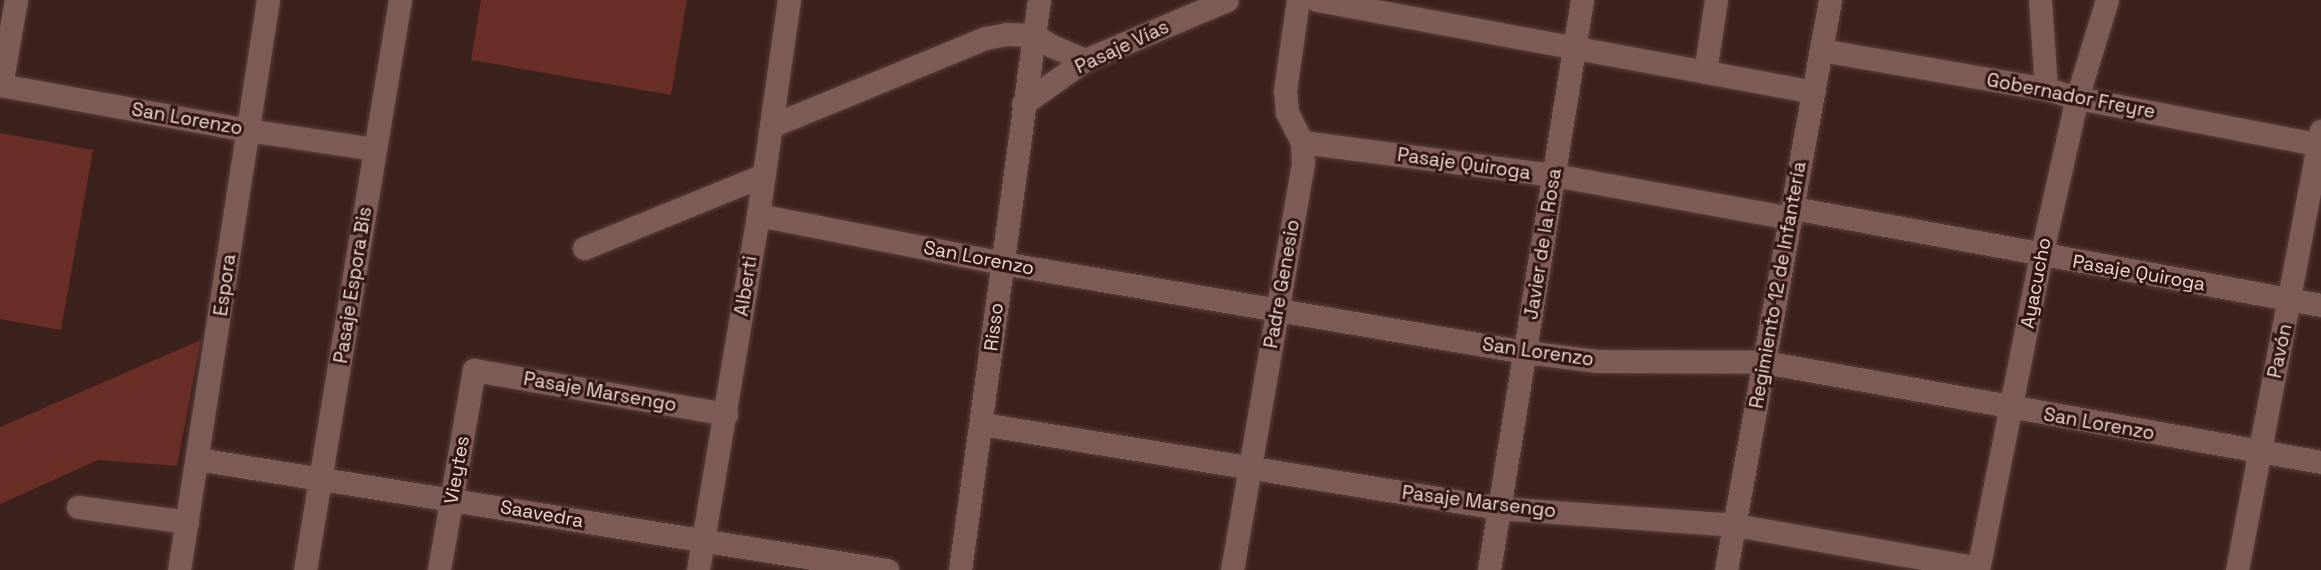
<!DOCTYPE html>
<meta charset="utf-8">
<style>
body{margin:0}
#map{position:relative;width:2321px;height:570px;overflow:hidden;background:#3d211c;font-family:"Space Grotesk",sans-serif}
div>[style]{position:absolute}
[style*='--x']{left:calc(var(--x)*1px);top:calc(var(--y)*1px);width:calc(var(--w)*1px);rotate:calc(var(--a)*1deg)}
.green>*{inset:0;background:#692f26}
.roads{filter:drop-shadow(0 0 2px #583f3c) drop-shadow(0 0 2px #583f3c)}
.minor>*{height:23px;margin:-11.5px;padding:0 11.5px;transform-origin:11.5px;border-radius:11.5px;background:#7d5c56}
span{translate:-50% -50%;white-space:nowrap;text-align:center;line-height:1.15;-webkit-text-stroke:6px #331713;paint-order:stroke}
.street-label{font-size:19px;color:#edd9d5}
</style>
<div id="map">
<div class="green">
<i style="clip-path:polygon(481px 0,687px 0,671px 95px,471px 60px)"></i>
<i style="clip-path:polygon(0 133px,93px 150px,61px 330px,0 319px)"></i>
<i style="clip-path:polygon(201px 340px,177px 466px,98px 460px,0 504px,0 427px)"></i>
</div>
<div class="roads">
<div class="minor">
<i style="--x:1317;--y:0;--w:505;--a:10.49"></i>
<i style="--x:2040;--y:0;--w:89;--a:86.1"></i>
<i style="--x:1821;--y:50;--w:228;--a:9.8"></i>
<i style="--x:2046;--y:89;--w:32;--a:16"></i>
<i style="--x:2077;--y:98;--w:248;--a:10.9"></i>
<i style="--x:1705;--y:72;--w:73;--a:-81.3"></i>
<i style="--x:0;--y:85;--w:251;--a:10.3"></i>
<i style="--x:247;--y:130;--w:128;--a:8.5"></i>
<i style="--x:1;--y:85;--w:86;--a:-80"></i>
<i style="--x:1023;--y:104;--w:76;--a:-35.4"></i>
<i style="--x:1085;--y:60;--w:154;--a:-22.9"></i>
<i style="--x:771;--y:126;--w:232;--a:-22.3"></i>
<i style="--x:986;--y:38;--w:20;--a:-11"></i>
<i style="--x:1006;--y:34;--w:27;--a:2"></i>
<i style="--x:1033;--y:35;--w:22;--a:30"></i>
<i style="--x:1052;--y:46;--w:36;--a:23"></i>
<i style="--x:1302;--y:142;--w:254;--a:7.5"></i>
<i style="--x:1554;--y:175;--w:241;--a:10.3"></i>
<i style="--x:1793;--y:208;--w:537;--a:10.41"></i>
<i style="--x:758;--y:215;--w:249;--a:11.1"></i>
<i style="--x:1002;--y:263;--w:531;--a:9.66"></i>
<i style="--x:1525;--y:352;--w:73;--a:7.1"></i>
<i style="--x:1597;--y:361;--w:167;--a:0.3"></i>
<i style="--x:1764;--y:362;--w:566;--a:10.18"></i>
<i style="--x:584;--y:248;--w:194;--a:-22.1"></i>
<i style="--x:982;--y:424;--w:524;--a:9.23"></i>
<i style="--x:1499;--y:508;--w:237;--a:4.1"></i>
<i style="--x:1735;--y:525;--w:247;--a:10"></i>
<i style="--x:197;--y:459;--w:699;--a:9.14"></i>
<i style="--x:78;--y:507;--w:110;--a:7.8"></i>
<i style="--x:179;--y:570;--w:577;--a:-81.13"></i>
<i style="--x:305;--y:570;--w:578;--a:-80.54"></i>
<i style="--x:439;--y:570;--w:203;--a:-80.1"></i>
<i style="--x:474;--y:370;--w:256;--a:9.9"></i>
<i style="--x:698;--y:570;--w:360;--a:-80.4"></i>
<i style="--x:758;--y:215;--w:217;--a:-81.8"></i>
<i style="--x:960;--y:570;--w:575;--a:-82.11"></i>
<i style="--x:1232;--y:570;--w:412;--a:-80.1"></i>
<i style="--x:1303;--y:164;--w:22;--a:-93"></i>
<i style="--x:1302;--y:142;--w:34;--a:-117"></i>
<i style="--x:1287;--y:112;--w:22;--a:-95"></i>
<i style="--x:1285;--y:90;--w:91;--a:-81.8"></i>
<i style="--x:1489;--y:570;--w:578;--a:-80.73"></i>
<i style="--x:1726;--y:570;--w:579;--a:-79.66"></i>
<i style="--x:1978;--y:570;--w:320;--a:-78.7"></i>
<i style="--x:2041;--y:256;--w:162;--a:-77.2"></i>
<i style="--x:2077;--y:98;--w:102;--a:-73"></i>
<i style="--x:2237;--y:570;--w:447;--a:-79.2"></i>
</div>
</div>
<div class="street-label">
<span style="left:1122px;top:47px;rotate:-25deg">Pasaje Vías</span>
<span style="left:2071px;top:96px;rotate:11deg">Gobernador Freyre</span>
<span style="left:187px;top:119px;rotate:10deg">San Lorenzo</span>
<span style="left:1464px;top:164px;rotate:8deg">Pasaje Quiroga</span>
<span style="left:1543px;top:244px;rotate:-81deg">Javier de la Rosa</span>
<span style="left:979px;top:258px;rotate:11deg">San Lorenzo</span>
<span style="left:2139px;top:273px;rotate:10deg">Pasaje Quiroga</span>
<span style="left:2036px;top:283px;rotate:-79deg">Ayacucho</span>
<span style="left:1282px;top:284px;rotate:-80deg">Padre Genesio</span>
<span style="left:225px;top:285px;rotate:-82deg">Espora</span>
<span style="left:353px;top:285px;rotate:-81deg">Pasaje Espora Bis</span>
<span style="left:1778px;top:285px;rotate:-80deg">Regimiento 12 de Infantería</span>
<span style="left:746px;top:286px;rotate:-81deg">Alberti</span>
<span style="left:994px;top:327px;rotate:-83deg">Risso</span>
<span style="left:2280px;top:351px;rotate:-78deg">Pavón</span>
<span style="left:1538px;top:352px;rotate:8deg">San Lorenzo</span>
<span style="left:600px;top:392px;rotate:10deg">Pasaje Marsengo</span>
<span style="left:2099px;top:424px;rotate:10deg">San Lorenzo</span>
<span style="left:457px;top:470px;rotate:-80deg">Vieytes</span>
<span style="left:1479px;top:502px;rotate:7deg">Pasaje Marsengo</span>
<span style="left:542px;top:514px;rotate:10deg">Saavedra</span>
</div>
</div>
